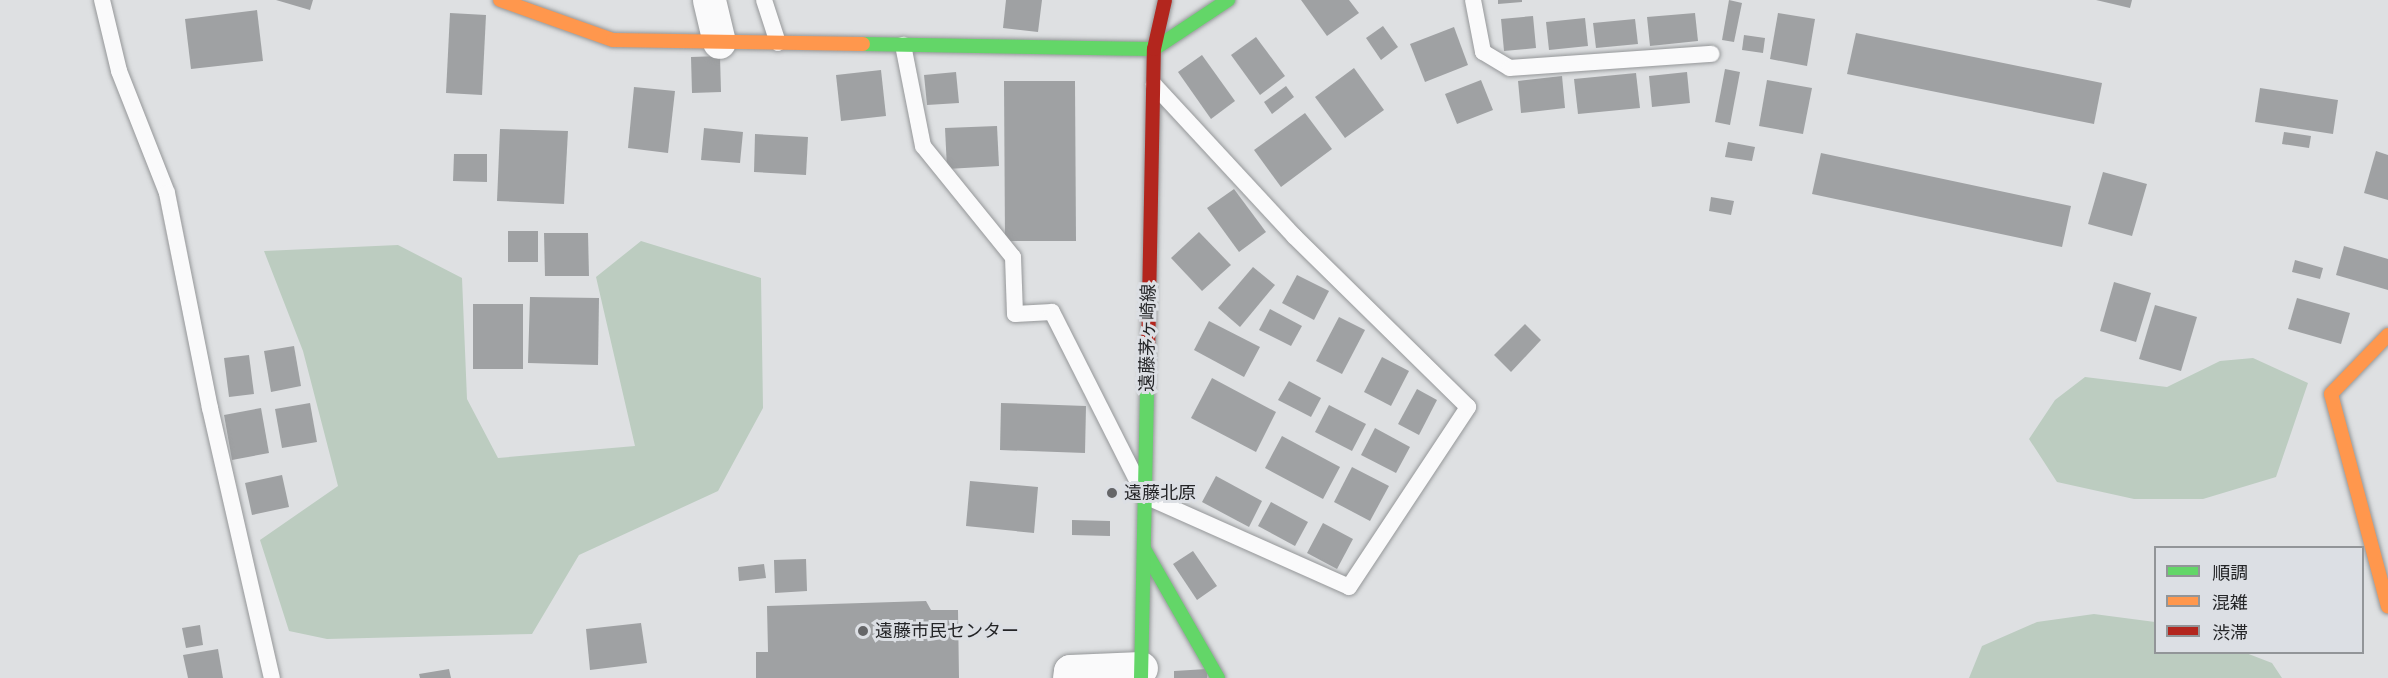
<!DOCTYPE html>
<meta charset="utf-8">
<style>
body{margin:0}
#map{position:relative;width:2388px;height:678px;overflow:hidden;background:#dee0e2;font-family:"DejaVu Sans","Noto Sans JP",sans-serif}
div>[style]{position:absolute}
[style*='--x']{left:calc(var(--x)*1px);top:calc(var(--y)*1px);width:calc(var(--w)*1px);rotate:calc(var(--a)*1deg)}
.green>*{inset:0;background:#bcccc0}
.building>*{inset:0;background:#9fa1a3}
.roads{filter:drop-shadow(0 0 2px #959799) drop-shadow(0 0 2px #959799)}
.lane>*{height:16px;margin:-8px;padding:0 8px;transform-origin:8px;border-radius:8px;background:#fafafb}
.street>*{height:33px;margin:-16.5px;padding:0 16.5px;transform-origin:16.5px;border-radius:16.5px;background:#fafafb}
.fast>*{height:14px;margin:-7px;padding:0 7px;transform-origin:7px;border-radius:7px;background:#63d668}
.slow>*{height:14px;margin:-7px;padding:0 7px;transform-origin:7px;border-radius:7px;background:#ff974d}
.jam>*{height:14px;margin:-7px;padding:0 7px;transform-origin:7px;border-radius:7px;background:#b3261e}
.dots>*{width:16px;height:16px;translate:-50% -50%;box-sizing:border-box;border:3px solid #dcdfe4;border-radius:50%}
span{translate:-50% -50%;white-space:nowrap;text-align:center;line-height:1.15;-webkit-text-stroke:6px #dcdfe4;paint-order:stroke}
.street-label{font-size:18px;color:#242527}
.poi-label{font-size:18px;color:#242527}
.left{translate:0 -50%;text-align:left}
.legend{position:absolute;left:2154px;top:546px;width:210px;height:108px;box-sizing:border-box;background:#dcdfe4;border:2px solid #929598;margin:0;padding:8px 10px;list-style:none;font-size:18px;color:#242527}
.legend li{display:flex;align-items:center;gap:12px;height:30px}
.legend b{width:30px;border:2px solid #929598}
</style>
<div id="map">
<div class="green">
<i style="clip-path:polygon(641px 241px,761px 278px,763px 408px,718px 491px,579px 555px,532px 634px,327px 639px,289px 631px,260px 540px,338px 486px,303px 351px,264px 251px,398px 245px,462px 278px,467px 399px,498px 458px,635px 446px,596px 277px)"></i>
<i style="clip-path:polygon(2253px 358px,2308px 383px,2276px 477px,2203px 499px,2134px 499px,2057px 482px,2029px 439px,2055px 400px,2085px 377px,2167px 387px,2220px 361px)"></i>
<i style="clip-path:polygon(2094px 614px,2155px 622px,2156px 652px,2246px 653px,2272px 663px,2282px 678px,1969px 678px,1982px 646px,2037px 622px)"></i>
</div>
<div class="building">
<i style="clip-path:polygon(276px 0,313px 0,310px 10px)"></i>
<i style="clip-path:polygon(1006px 0,1042px 0,1038px 32px,1003px 28px)"></i>
<i style="clip-path:polygon(1301px 0,1349px 0,1359px 13px,1327px 36px)"></i>
<i style="clip-path:polygon(1498px 0,1522px 0,1522px 2px,1498px 4px)"></i>
<i style="clip-path:polygon(1729px 0,1742px 3px,1734px 42px,1722px 40px)"></i>
<i style="clip-path:polygon(2096px 0,2132px 0,2130px 8px)"></i>
<i style="clip-path:polygon(257px 10px,263px 61px,191px 69px,185px 19px)"></i>
<i style="clip-path:polygon(450px 13px,486px 15px,482px 95px,446px 93px)"></i>
<i style="clip-path:polygon(1695px 13px,1698px 41px,1650px 46px,1647px 17px)"></i>
<i style="clip-path:polygon(1778px 13px,1815px 19px,1807px 66px,1770px 59px)"></i>
<i style="clip-path:polygon(1533px 16px,1536px 48px,1504px 51px,1501px 19px)"></i>
<i style="clip-path:polygon(1585px 18px,1588px 46px,1549px 50px,1546px 22px)"></i>
<i style="clip-path:polygon(1635px 19px,1638px 44px,1596px 48px,1593px 23px)"></i>
<i style="clip-path:polygon(1383px 26px,1398px 47px,1381px 60px,1366px 38px)"></i>
<i style="clip-path:polygon(1454px 27px,1468px 65px,1425px 82px,1410px 44px)"></i>
<i style="clip-path:polygon(1856px 33px,2102px 83px,2094px 124px,1847px 74px)"></i>
<i style="clip-path:polygon(1744px 35px,1765px 38px,1763px 53px,1742px 50px)"></i>
<i style="clip-path:polygon(1256px 37px,1285px 76px,1260px 95px,1231px 55px)"></i>
<i style="clip-path:polygon(1202px 55px,1235px 101px,1211px 119px,1178px 72px)"></i>
<i style="clip-path:polygon(720px 56px,721px 92px,692px 93px,691px 57px)"></i>
<i style="clip-path:polygon(1354px 68px,1384px 110px,1345px 138px,1315px 97px)"></i>
<i style="clip-path:polygon(1725px 69px,1740px 72px,1730px 125px,1715px 122px)"></i>
<i style="clip-path:polygon(881px 70px,886px 116px,841px 121px,836px 75px)"></i>
<i style="clip-path:polygon(956px 72px,959px 103px,927px 105px,924px 75px)"></i>
<i style="clip-path:polygon(1687px 72px,1690px 103px,1652px 107px,1649px 76px)"></i>
<i style="clip-path:polygon(1636px 73px,1640px 108px,1578px 114px,1574px 79px)"></i>
<i style="clip-path:polygon(1562px 76px,1565px 108px,1521px 113px,1518px 81px)"></i>
<i style="clip-path:polygon(1481px 80px,1493px 110px,1457px 124px,1445px 94px)"></i>
<i style="clip-path:polygon(1767px 80px,1812px 88px,1803px 134px,1759px 126px)"></i>
<i style="clip-path:polygon(1004px 81px,1075px 81px,1076px 241px,1005px 241px)"></i>
<i style="clip-path:polygon(1286px 86px,1294px 97px,1272px 114px,1264px 102px)"></i>
<i style="clip-path:polygon(634px 87px,675px 91px,668px 153px,628px 148px)"></i>
<i style="clip-path:polygon(2260px 88px,2338px 100px,2333px 134px,2255px 122px)"></i>
<i style="clip-path:polygon(1305px 113px,1332px 149px,1281px 187px,1254px 150px)"></i>
<i style="clip-path:polygon(997px 126px,999px 166px,947px 169px,945px 128px)"></i>
<i style="clip-path:polygon(704px 128px,743px 132px,740px 163px,701px 160px)"></i>
<i style="clip-path:polygon(500px 129px,568px 131px,564px 204px,497px 201px)"></i>
<i style="clip-path:polygon(2284px 132px,2311px 136px,2309px 148px,2282px 144px)"></i>
<i style="clip-path:polygon(755px 134px,808px 137px,806px 175px,754px 172px)"></i>
<i style="clip-path:polygon(1728px 142px,1755px 147px,1752px 161px,1725px 157px)"></i>
<i style="clip-path:polygon(2376px 151px,2388px 155px,2388px 200px,2364px 193px)"></i>
<i style="clip-path:polygon(1821px 153px,2071px 206px,2062px 247px,1812px 194px)"></i>
<i style="clip-path:polygon(454px 154px,487px 154px,487px 182px,453px 181px)"></i>
<i style="clip-path:polygon(2103px 172px,2147px 184px,2132px 236px,2088px 224px)"></i>
<i style="clip-path:polygon(1234px 189px,1266px 232px,1239px 252px,1207px 208px)"></i>
<i style="clip-path:polygon(1711px 197px,1734px 201px,1731px 215px,1709px 211px)"></i>
<i style="clip-path:polygon(508px 231px,538px 231px,538px 262px,508px 262px)"></i>
<i style="clip-path:polygon(1199px 232px,1231px 265px,1202px 291px,1171px 258px)"></i>
<i style="clip-path:polygon(544px 233px,588px 233px,589px 276px,545px 276px)"></i>
<i style="clip-path:polygon(2344px 246px,2388px 259px,2388px 290px,2336px 275px)"></i>
<i style="clip-path:polygon(2295px 260px,2323px 268px,2320px 279px,2292px 272px)"></i>
<i style="clip-path:polygon(1253px 267px,1275px 285px,1240px 327px,1218px 308px)"></i>
<i style="clip-path:polygon(1297px 275px,1329px 291px,1314px 320px,1282px 303px)"></i>
<i style="clip-path:polygon(2114px 282px,2151px 293px,2136px 342px,2100px 331px)"></i>
<i style="clip-path:polygon(530px 297px,599px 298px,598px 365px,528px 363px)"></i>
<i style="clip-path:polygon(2297px 298px,2350px 313px,2341px 344px,2288px 329px)"></i>
<i style="clip-path:polygon(473px 304px,523px 304px,523px 369px,473px 369px)"></i>
<i style="clip-path:polygon(2155px 305px,2197px 317px,2181px 371px,2139px 359px)"></i>
<i style="clip-path:polygon(1270px 309px,1302px 326px,1291px 346px,1259px 330px)"></i>
<i style="clip-path:polygon(1339px 317px,1365px 330px,1342px 374px,1316px 361px)"></i>
<i style="clip-path:polygon(1209px 321px,1260px 347px,1244px 377px,1194px 350px)"></i>
<i style="clip-path:polygon(1525px 324px,1541px 340px,1511px 372px,1494px 355px)"></i>
<i style="clip-path:polygon(294px 346px,301px 386px,271px 392px,264px 351px)"></i>
<i style="clip-path:polygon(249px 355px,254px 394px,229px 397px,224px 358px)"></i>
<i style="clip-path:polygon(1382px 357px,1409px 371px,1391px 406px,1364px 392px)"></i>
<i style="clip-path:polygon(1212px 378px,1276px 412px,1256px 452px,1191px 418px)"></i>
<i style="clip-path:polygon(1289px 381px,1321px 398px,1311px 417px,1278px 400px)"></i>
<i style="clip-path:polygon(1417px 389px,1437px 400px,1419px 435px,1398px 424px)"></i>
<i style="clip-path:polygon(310px 403px,317px 442px,282px 448px,275px 409px)"></i>
<i style="clip-path:polygon(1001px 403px,1086px 406px,1085px 453px,1000px 450px)"></i>
<i style="clip-path:polygon(1329px 405px,1366px 424px,1352px 451px,1315px 432px)"></i>
<i style="clip-path:polygon(261px 408px,269px 453px,232px 460px,224px 415px)"></i>
<i style="clip-path:polygon(1375px 428px,1410px 447px,1396px 473px,1361px 455px)"></i>
<i style="clip-path:polygon(1282px 436px,1340px 467px,1323px 499px,1265px 468px)"></i>
<i style="clip-path:polygon(1352px 467px,1389px 486px,1370px 521px,1334px 502px)"></i>
<i style="clip-path:polygon(282px 475px,289px 507px,252px 515px,245px 483px)"></i>
<i style="clip-path:polygon(1216px 476px,1262px 501px,1249px 527px,1202px 502px)"></i>
<i style="clip-path:polygon(970px 481px,1038px 487px,1034px 533px,966px 526px)"></i>
<i style="clip-path:polygon(1271px 502px,1308px 522px,1295px 546px,1258px 526px)"></i>
<i style="clip-path:polygon(1072px 520px,1110px 521px,1110px 536px,1072px 535px)"></i>
<i style="clip-path:polygon(1323px 523px,1353px 539px,1337px 569px,1307px 553px)"></i>
<i style="clip-path:polygon(1193px 551px,1217px 586px,1197px 600px,1173px 564px)"></i>
<i style="clip-path:polygon(806px 559px,807px 591px,775px 593px,774px 560px)"></i>
<i style="clip-path:polygon(764px 564px,766px 578px,739px 581px,738px 567px)"></i>
<i style="clip-path:polygon(926px 601px,931px 610px,958px 610px,959px 678px,756px 678px,756px 652px,768px 652px,767px 606px)"></i>
<i style="clip-path:polygon(641px 623px,647px 663px,590px 670px,586px 629px)"></i>
<i style="clip-path:polygon(200px 625px,203px 645px,186px 648px,182px 628px)"></i>
<i style="clip-path:polygon(218px 649px,223px 678px,188px 678px,183px 655px)"></i>
<i style="clip-path:polygon(449px 669px,451px 678px,420px 678px,419px 674px)"></i>
<i style="clip-path:polygon(1207px 669px,1207px 678px,1174px 678px,1174px 671px)"></i>
</div>
<div class="roads">
<div class="lane">
<i style="--x:102;--y:0;--w:73;--a:76.5"></i>
<i style="--x:119;--y:71;--w:131;--a:68.5"></i>
<i style="--x:167;--y:193;--w:219;--a:78.7"></i>
<i style="--x:210;--y:408;--w:277;--a:77.1"></i>
<i style="--x:764;--y:0;--w:45;--a:72"></i>
<i style="--x:1473;--y:0;--w:53;--a:79.1"></i>
<i style="--x:1483;--y:52;--w:31;--a:31"></i>
<i style="--x:1510;--y:68;--w:202;--a:-4"></i>
<i style="--x:903;--y:45;--w:103;--a:78.8"></i>
<i style="--x:923;--y:146;--w:143;--a:51"></i>
<i style="--x:1013;--y:257;--w:57;--a:88"></i>
<i style="--x:1015;--y:314;--w:37;--a:-3"></i>
<i style="--x:1052;--y:312;--w:206;--a:63.2"></i>
<i style="--x:1145;--y:496;--w:223;--a:24"></i>
<i style="--x:1349;--y:587;--w:216;--a:-56.5"></i>
<i style="--x:1468;--y:407;--w:244;--a:-135.5"></i>
<i style="--x:1294;--y:236;--w:206;--a:-132.8"></i>
</div>
<div class="street">
<i style="--x:709;--y:0;--w:43;--a:76.6"></i>
<i style="--x:1069;--y:678;--w:7;--a:-82"></i>
<i style="--x:1070;--y:671;--w:71;--a:-2.4"></i>
</div>
<div class="fast">
<i style="--x:863;--y:44;--w:291;--a:1"></i>
<i style="--x:1154;--y:49;--w:89;--a:-33.5"></i>
<i style="--x:1144;--y:549;--w:149;--a:60.2"></i>
<i style="--x:1141;--y:678;--w:323;--a:-88.8"></i>
</div>
<div class="slow">
<i style="--x:500;--y:0;--w:120;--a:19.5"></i>
<i style="--x:613;--y:40;--w:250;--a:0.9"></i>
<i style="--x:2388;--y:335;--w:82;--a:134"></i>
<i style="--x:2331;--y:394;--w:220;--a:75"></i>
</div>
<div class="jam">
<i style="--x:1148;--y:355;--w:306;--a:-88.9"></i>
<i style="--x:1154;--y:49;--w:50;--a:-77.3"></i>
</div>
</div>
<div class="dots">
<i style="left:1112px;top:493px;background:#656668"></i>
<i style="left:863px;top:631px;background:#656668"></i>
</div>
<div class="street-label">
<span style="left:1148px;top:338px;rotate:-89deg">遠藤茅ヶ崎線</span>
</div>
<div class="poi-label">
<span class="left" style="left:1124px;top:493px">遠藤北原</span>
<span class="left" style="left:875px;top:631px">遠藤市民センター</span>
</div>
<ul class="legend">
<li><b style="height:8px;background:#63d668"></b>順調</li>
<li><b style="height:8px;background:#ff974d"></b>混雑</li>
<li><b style="height:8px;background:#b3261e"></b>渋滞</li>
</ul>
</div>
